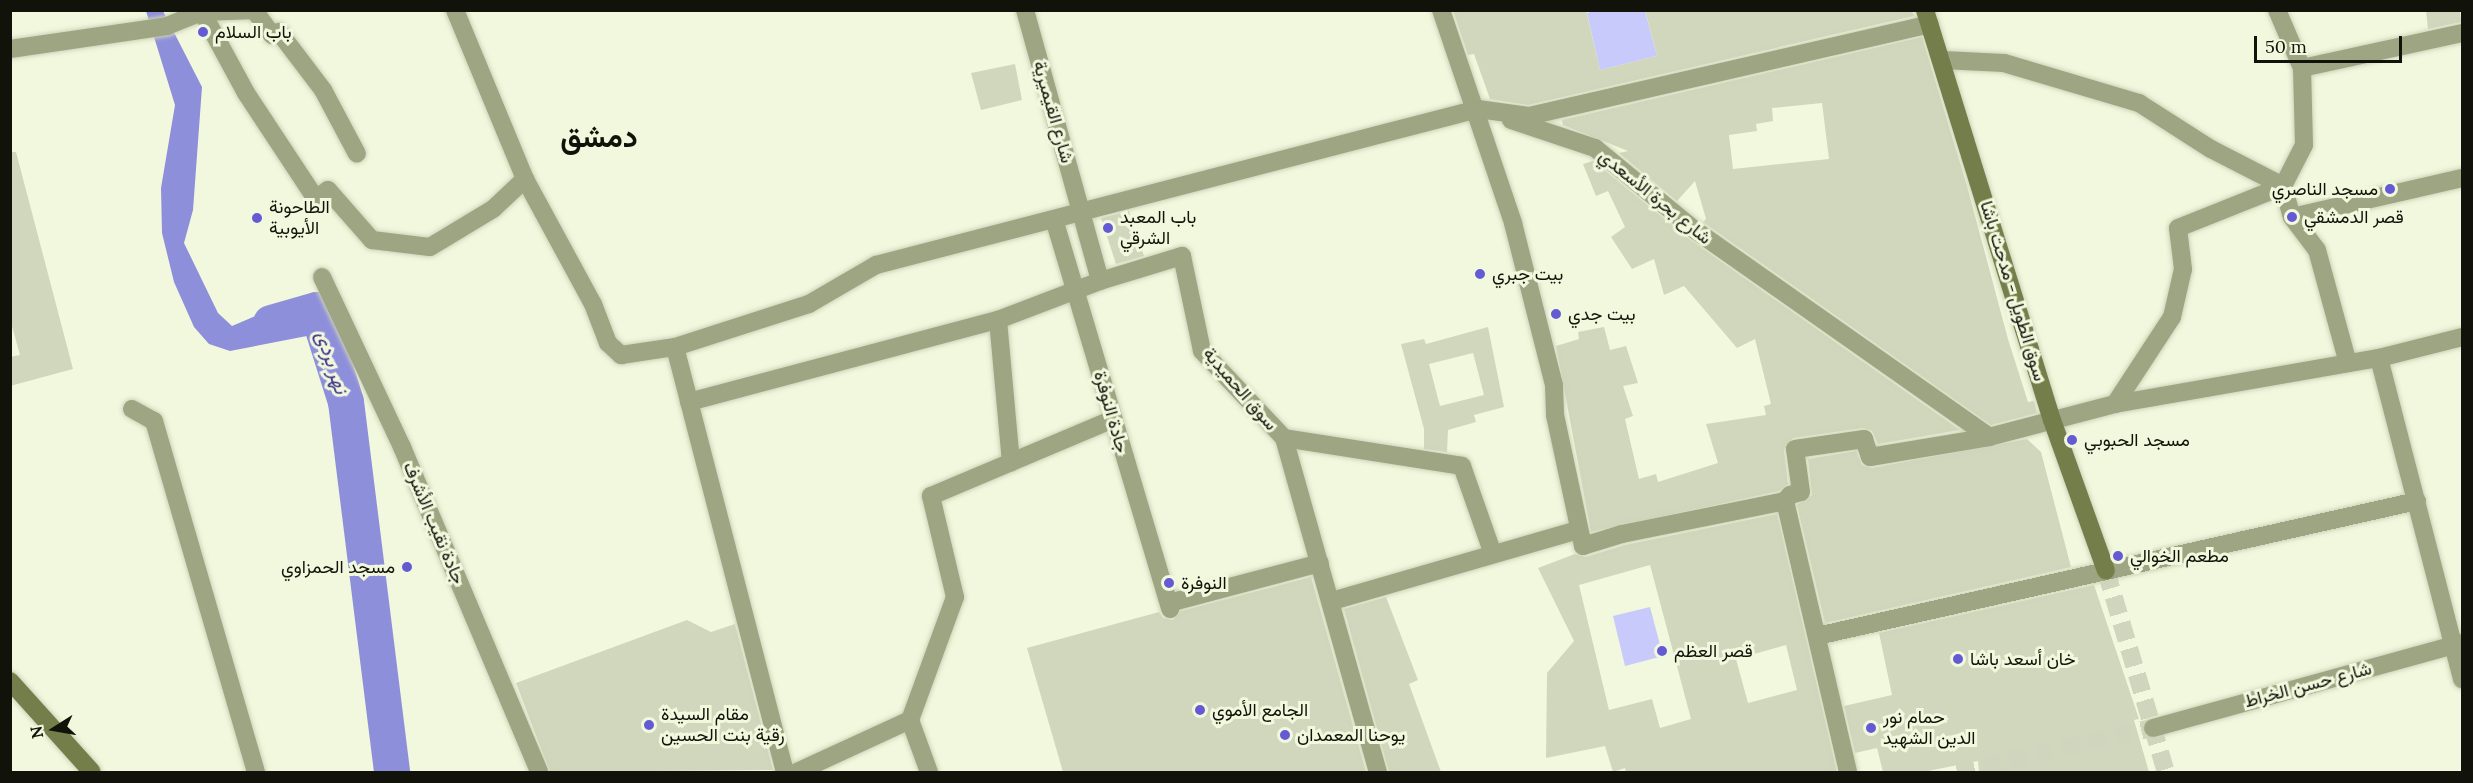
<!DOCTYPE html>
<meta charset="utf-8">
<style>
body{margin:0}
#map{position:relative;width:2473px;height:783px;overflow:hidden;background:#f2f8dd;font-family:Lora,Vazirmatn,serif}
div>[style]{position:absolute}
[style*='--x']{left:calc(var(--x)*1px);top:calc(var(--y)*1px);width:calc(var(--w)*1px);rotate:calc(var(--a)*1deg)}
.green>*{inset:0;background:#c7cafa}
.water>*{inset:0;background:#8e8fda}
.river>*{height:36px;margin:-18px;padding:0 18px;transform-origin:18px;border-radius:18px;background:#8e8fda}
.building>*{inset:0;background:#d1d7bc}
.street-tunnel>*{height:18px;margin-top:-9px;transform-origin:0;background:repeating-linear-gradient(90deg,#d0d6bd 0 18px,transparent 0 27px)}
.roads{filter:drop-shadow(0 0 2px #ced3bb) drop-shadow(0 0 2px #ced3bb)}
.street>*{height:18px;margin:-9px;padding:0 9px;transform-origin:9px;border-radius:9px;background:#9da582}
.secondary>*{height:18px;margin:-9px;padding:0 9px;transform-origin:9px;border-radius:9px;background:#747e4a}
.dots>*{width:16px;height:16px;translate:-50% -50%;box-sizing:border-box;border:3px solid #f2f8dd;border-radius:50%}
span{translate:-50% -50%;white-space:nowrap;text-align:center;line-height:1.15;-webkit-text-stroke:6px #f2f8dd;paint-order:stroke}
.poi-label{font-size:18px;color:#11130a}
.left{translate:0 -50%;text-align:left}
.right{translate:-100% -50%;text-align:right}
.street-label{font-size:18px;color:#11130a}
.water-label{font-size:20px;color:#392f86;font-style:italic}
.town-label{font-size:30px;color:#11130a;font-weight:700}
.frame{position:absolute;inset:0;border:12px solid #11130a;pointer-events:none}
.north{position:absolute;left:24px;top:699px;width:60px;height:60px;-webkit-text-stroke:4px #f2f8dd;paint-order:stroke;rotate:259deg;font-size:16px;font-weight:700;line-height:24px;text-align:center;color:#11130a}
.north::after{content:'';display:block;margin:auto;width:21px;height:27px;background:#11130a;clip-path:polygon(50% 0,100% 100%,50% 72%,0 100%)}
.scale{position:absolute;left:2254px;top:36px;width:148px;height:27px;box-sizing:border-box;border:3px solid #11130a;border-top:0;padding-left:8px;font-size:18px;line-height:21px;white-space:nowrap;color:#11130a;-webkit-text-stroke:4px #f2f8dd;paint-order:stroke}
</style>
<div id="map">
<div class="green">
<i style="clip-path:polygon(1596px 10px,1645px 11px,1657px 56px,1600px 70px,1587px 13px)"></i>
<i style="clip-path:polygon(1650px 607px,1663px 656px,1625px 666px,1613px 616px)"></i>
</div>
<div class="water">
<i style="clip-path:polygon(146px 11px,163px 11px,202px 87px,193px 210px,184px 243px,218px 313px,232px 326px,303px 296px,317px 310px,329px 349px,312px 335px,230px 351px,209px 344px,194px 327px,174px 282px,162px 233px,161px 188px,175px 105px)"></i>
</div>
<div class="river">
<i style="--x:271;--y:323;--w:48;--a:-15.8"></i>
<i style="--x:317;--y:310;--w:96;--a:72.5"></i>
<i style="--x:346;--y:402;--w:373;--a:82.9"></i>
</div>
<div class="building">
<i style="clip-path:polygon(1453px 10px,1586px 10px,1600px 70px,1657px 56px,1645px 10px,1912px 10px,1914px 16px,1528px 105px,1490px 99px,1474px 54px,1468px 55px)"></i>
<i style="clip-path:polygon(2426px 10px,2460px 10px,2461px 22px,2428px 29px)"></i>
<i style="clip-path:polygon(evenodd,1922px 37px,1967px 186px,2008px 339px,2028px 402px,2034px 401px,2037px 413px,1991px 425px,1703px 222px,1706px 219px,1695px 181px,1677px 201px,1619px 153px,1628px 151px,1563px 125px,1562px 120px,1922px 37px,1822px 103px,1829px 159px,1733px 169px,1729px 135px,1757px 131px,1756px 124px,1773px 121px,1772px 108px,1822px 103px)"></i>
<i style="clip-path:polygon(1015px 64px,1022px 100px,981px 110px,971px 73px)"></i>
<i style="clip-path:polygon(10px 152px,16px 152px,73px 369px,10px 386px,10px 357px,20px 355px,10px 319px)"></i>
<i style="clip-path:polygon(1593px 161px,1689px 239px,1960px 430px,1878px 444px,1872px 431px,1863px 428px,1793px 438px,1784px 450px,1788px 484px,1779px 491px,1591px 532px,1556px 346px,1579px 339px,1578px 332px,1604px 327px,1610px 350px,1626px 346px,1638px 383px,1623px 386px,1633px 416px,1625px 419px,1639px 479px,1656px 474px,1658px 482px,1718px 463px,1706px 424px,1766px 415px,1764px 406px,1771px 404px,1755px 339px,1737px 348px,1684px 286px,1664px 295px,1654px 259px,1632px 269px,1611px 237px,1625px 227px,1608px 191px,1596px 196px,1583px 164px)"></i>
<i style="clip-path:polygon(1129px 211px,1144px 256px,1116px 264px,1101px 218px)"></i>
<i style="clip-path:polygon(evenodd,1488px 327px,1504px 407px,1474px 415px,1476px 422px,1448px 430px,1447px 452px,1424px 449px,1424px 429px,1401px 344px,1424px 339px,1426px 344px,1488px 327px,1473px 353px,1484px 395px,1440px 406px,1429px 364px,1473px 353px)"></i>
<i style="clip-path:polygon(2027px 439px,2041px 452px,2071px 567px,1825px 623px,1797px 505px,1812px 495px,1808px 459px,1856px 451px,1862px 465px,1872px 468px)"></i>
<i style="clip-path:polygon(evenodd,1777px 514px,1837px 772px,1626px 772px,1625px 768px,1613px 772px,1605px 746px,1546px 758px,1547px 673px,1574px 641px,1538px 568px,1575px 554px,1586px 557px,1625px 545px,1777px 514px,1650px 565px,1691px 719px,1660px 728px,1652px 699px,1609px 710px,1579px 585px,1650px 565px,1777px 514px,1786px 645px,1797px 690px,1748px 703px,1736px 659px,1786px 645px)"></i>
<i style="clip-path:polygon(1311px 577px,1366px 772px,1063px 772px,1027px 648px,1159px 612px,1163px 618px,1173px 620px,1181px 611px)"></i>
<i style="clip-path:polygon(2094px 585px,2139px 719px,2134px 720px,2149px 772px,1979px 772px,1978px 761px,1923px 772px,1883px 772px,1877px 748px,1855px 753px,1844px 706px,1892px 695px,1879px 633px)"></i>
<i style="clip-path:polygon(1386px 597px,1418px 680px,1409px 684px,1441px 772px,1389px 772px,1344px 609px)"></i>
<i style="clip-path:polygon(687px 620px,711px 632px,735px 624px,773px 770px,550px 772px,516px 683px)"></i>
</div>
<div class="street-tunnel">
<i style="--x:2106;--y:571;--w:210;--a:73.4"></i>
<i style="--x:1957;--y:772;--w:201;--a:-12.7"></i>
</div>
<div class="roads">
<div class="street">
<i style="--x:201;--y:10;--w:94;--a:61.5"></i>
<i style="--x:246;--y:93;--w:127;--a:56.6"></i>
<i style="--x:316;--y:199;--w:15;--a:-37"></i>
<i style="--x:328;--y:190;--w:67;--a:48.7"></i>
<i style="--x:372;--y:240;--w:58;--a:6.9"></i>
<i style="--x:430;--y:247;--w:74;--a:-31.1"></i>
<i style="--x:493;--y:209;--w:44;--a:-43.2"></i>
<i style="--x:525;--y:179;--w:142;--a:61.5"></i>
<i style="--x:593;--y:304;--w:42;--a:69"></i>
<i style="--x:608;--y:343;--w:18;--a:43"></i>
<i style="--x:621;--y:355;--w:55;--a:-8.4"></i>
<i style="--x:675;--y:347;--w:439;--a:75.5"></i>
<i style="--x:254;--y:10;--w:31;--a:54"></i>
<i style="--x:272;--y:35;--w:8;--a:-23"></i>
<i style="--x:279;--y:32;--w:73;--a:52.8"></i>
<i style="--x:323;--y:90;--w:72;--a:62"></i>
<i style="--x:455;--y:10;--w:183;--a:67.5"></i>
<i style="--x:1025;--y:10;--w:281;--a:74.5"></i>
<i style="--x:1100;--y:281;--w:86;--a:-17"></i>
<i style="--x:1182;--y:256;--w:97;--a:78.1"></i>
<i style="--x:1202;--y:351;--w:120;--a:46.7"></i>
<i style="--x:1284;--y:438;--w:347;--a:74.3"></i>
<i style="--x:1441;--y:10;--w:225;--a:71.3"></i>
<i style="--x:1513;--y:223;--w:167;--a:75.8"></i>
<i style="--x:1554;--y:385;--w:30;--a:88"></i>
<i style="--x:1555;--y:415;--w:134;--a:77.9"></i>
<i style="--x:1583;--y:546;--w:41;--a:-17.1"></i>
<i style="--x:1622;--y:534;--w:166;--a:-11.4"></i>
<i style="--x:1785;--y:501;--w:278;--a:76.9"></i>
<i style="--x:2277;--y:10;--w:63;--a:66.7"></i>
<i style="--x:2302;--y:68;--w:164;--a:-12.3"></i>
<i style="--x:10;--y:49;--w:159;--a:-8.3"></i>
<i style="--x:167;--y:26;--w:37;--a:-22"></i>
<i style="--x:201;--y:12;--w:56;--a:-2"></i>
<i style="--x:1943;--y:60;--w:61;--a:2.8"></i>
<i style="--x:2004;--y:63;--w:141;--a:16.5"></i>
<i style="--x:2139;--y:103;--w:85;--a:32.6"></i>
<i style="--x:2211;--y:149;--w:81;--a:27.2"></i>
<i style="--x:2283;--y:186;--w:32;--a:74"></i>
<i style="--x:2292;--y:217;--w:41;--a:52.9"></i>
<i style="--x:2317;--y:250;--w:117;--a:74.7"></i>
<i style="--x:1511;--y:120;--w:89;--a:18.4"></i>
<i style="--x:1595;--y:148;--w:129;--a:39.4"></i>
<i style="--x:1695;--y:230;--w:360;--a:35.1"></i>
<i style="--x:2292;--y:217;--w:174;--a:-12.9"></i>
<i style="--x:1054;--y:219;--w:407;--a:73.4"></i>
<i style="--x:322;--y:277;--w:188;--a:64.8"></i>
<i style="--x:402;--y:447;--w:353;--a:67.1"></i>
<i style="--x:998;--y:320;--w:143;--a:84.8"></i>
<i style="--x:675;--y:347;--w:141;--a:-17.8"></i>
<i style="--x:809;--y:304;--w:78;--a:-30.2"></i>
<i style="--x:876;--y:265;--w:622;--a:-14.53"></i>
<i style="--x:1478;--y:109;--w:51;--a:7.8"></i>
<i style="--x:1529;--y:116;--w:411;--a:-12.9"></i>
<i style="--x:2379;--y:358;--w:332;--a:75.5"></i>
<i style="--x:689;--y:402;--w:320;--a:-14.9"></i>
<i style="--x:998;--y:320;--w:109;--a:-20.9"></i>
<i style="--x:2115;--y:404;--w:104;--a:-56.8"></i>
<i style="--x:2172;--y:317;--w:49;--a:-77.1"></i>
<i style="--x:2183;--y:269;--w:41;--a:-97"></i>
<i style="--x:2178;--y:228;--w:113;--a:-21.8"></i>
<i style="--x:2283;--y:186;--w:46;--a:-62.9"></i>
<i style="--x:2304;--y:145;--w:77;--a:-91.5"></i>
<i style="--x:132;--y:409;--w:25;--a:29"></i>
<i style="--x:154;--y:421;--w:366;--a:73.8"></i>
<i style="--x:1284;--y:438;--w:180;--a:8.9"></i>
<i style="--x:1462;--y:466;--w:93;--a:70.6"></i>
<i style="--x:1785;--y:501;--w:8;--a:-50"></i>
<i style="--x:1790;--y:495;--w:11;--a:-15"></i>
<i style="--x:1801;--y:492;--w:43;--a:-97.9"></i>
<i style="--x:1795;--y:449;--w:70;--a:-8.2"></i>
<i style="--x:1864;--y:439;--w:19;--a:72"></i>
<i style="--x:1870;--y:457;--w:121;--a:-9.5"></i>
<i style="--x:1989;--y:437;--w:130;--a:-14.7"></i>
<i style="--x:2115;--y:404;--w:268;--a:-9.9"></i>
<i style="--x:2379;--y:358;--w:86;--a:-14.2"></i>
<i style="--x:1332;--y:601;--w:256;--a:-16.1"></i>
<i style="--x:1169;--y:603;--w:156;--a:-14.8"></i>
<i style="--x:1817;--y:636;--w:615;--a:-12.68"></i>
<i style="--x:2153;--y:728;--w:320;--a:-15.4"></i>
<i style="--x:797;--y:772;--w:124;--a:-24.7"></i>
<i style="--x:929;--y:772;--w:55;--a:-110.1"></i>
<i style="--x:910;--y:720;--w:131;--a:-69.9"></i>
<i style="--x:955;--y:597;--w:104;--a:-103.4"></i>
<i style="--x:931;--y:496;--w:198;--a:-22.9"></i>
</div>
<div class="secondary">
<i style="--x:1925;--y:10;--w:429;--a:72.8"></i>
<i style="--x:2052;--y:420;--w:160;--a:70.3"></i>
<i style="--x:10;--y:681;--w:122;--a:48"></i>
</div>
</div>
<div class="dots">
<i style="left:203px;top:32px;background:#645bd4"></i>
<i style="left:2390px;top:189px;background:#645bd4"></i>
<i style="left:2292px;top:217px;background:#645bd4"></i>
<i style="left:257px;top:218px;background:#645bd4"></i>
<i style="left:1108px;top:228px;background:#645bd4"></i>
<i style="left:1480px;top:274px;background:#645bd4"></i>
<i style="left:1556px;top:314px;background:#645bd4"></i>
<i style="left:2072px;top:440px;background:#645bd4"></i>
<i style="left:2118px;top:556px;background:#645bd4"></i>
<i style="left:407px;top:567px;background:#645bd4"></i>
<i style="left:1169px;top:583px;background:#645bd4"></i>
<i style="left:1662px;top:651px;background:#645bd4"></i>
<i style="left:1958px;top:659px;background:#645bd4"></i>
<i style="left:1200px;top:710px;background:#645bd4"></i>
<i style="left:649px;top:725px;background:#645bd4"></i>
<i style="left:1871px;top:728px;background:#645bd4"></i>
<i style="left:1285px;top:735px;background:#645bd4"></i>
</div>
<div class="poi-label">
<span class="left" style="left:215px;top:32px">باب السلام</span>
<span class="right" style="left:2378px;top:189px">مسجد الناصري</span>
<span class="left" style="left:269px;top:218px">الطاحونة<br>الأيوبية</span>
<span class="left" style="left:2304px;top:217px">قصر الدمشقي</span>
<span class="left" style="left:1120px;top:228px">باب المعبد<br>الشرقي</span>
<span class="left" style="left:1492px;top:274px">بيت جبري</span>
<span class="left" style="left:1568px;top:314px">بيت جدي</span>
<span class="left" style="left:2084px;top:440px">مسجد الحبوبي</span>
<span class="left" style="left:2130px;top:556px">مطعم الخوالي</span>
<span class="right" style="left:395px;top:567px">مسجد الحمزاوي</span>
<span class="left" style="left:1181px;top:583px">النوفرة</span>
<span class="left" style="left:1674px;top:651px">قصر العظم</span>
<span class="left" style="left:1970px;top:659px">خان أسعد باشا</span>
<span class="left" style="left:1212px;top:710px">الجامع الأموي</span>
<span class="left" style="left:661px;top:725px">مقام السيدة<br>رقية بنت الحسين</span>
<span class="left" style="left:1883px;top:728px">حمام نور<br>الدين الشهيد</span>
<span class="left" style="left:1297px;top:735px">يوحنا المعمدان</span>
</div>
<div class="street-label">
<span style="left:1053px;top:112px;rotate:74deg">شارع القيميرية</span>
<span style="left:1655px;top:197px;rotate:39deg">شارع بحرة الأسعدي</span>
<span style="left:2013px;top:291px;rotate:73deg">سوق الطويل - مدحت باشا</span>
<span style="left:1240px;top:389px;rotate:49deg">سوق الحميدية</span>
<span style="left:1111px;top:412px;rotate:74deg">جادة النوفرة</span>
<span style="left:434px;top:523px;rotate:67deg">جادة نقيب الأشرف</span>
<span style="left:2308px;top:685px;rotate:-15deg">شارع حسن الخراط</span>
</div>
<div class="water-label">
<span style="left:333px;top:362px;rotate:72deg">نهر بردى</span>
</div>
<div class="town-label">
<span style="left:599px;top:136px">دمشق</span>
</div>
<div class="frame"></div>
<div class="north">N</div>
<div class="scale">50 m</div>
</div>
